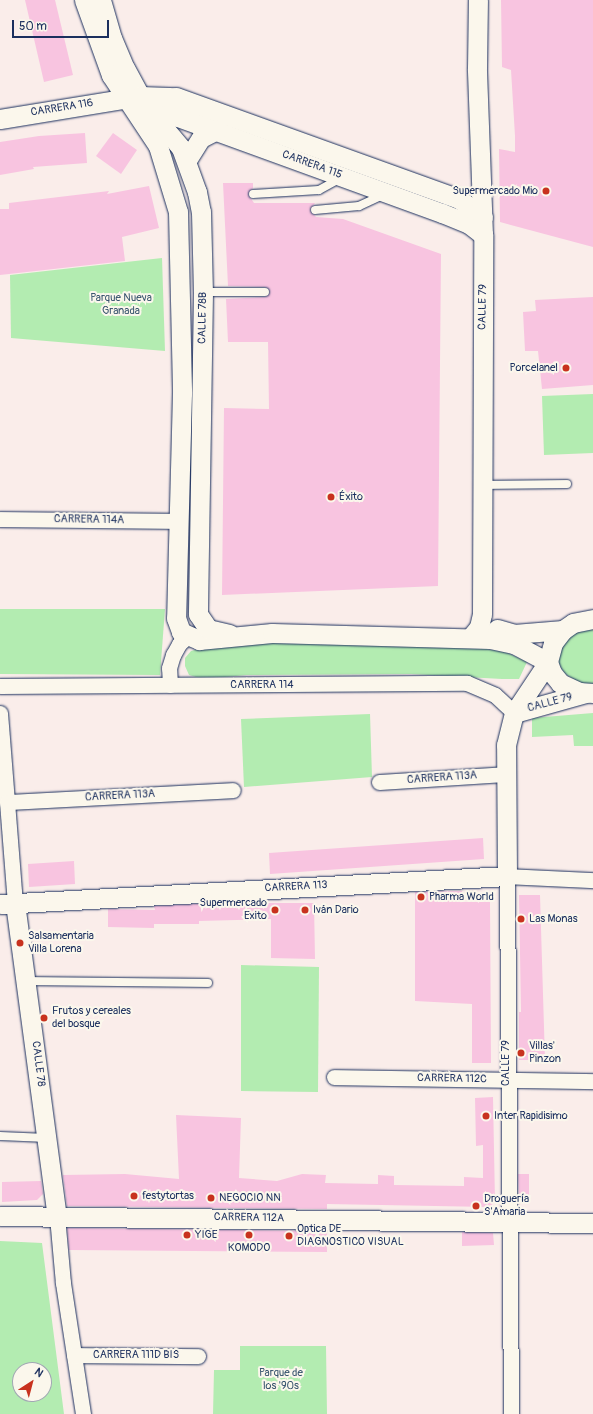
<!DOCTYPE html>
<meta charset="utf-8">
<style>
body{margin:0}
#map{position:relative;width:593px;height:1414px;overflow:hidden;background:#faedea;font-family:Pangolin,sans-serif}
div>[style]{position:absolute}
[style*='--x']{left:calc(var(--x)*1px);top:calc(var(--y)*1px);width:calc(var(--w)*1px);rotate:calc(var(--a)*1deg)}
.green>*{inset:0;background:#b3ecb1}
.building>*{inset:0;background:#f8c4e0}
.roads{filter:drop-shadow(0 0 1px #1b2f5e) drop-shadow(0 0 1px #1b2f5e)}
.service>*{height:8px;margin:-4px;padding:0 4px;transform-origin:4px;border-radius:4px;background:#fbf7ec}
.minor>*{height:15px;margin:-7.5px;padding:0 7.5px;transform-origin:7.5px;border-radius:7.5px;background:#fbf7ec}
.tertiary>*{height:19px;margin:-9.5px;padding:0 9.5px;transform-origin:9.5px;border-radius:9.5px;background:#fbf7ec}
.dots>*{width:11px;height:11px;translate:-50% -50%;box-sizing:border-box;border:2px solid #fbf7ec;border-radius:50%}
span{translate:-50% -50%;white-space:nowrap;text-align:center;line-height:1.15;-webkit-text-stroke:4px #fbf7ec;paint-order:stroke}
.street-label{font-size:11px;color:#1b2f5e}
.poi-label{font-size:11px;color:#1b2f5e}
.right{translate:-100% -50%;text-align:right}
.left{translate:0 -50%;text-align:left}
.park-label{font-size:11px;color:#39556f}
.north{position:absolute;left:12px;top:1362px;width:40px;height:40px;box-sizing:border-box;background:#fbf7ec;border:1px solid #a1a7b3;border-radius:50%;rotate:36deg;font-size:11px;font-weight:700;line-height:16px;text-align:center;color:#1b2f5e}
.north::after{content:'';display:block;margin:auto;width:14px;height:18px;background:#c8321e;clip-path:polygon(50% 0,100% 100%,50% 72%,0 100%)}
.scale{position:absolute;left:12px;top:20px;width:97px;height:18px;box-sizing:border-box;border:2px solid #1b2f5e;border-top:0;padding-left:5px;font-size:12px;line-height:14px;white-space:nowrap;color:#1b2f5e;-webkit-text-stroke:3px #fbf7ec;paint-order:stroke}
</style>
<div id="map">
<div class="green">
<i style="clip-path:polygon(162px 258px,165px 351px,11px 338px,10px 275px)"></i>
<i style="clip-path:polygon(593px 394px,593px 453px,544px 455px,542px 396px)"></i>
<i style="clip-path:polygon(0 609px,165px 609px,160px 675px,0 674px)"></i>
<i style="clip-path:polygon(593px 628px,593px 685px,579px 683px,564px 673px,558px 662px,558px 650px,571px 633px)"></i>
<i style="clip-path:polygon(283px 641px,328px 644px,454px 644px,506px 652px,527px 662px,519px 679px,502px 679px,411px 674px,247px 675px,203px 679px,189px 675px,185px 666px,185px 658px,191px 651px,203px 648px)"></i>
<i style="clip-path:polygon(593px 713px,593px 746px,574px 746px,573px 735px,532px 737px,532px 718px)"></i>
<i style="clip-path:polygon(370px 714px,372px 777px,244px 787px,241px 719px)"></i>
<i style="clip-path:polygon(241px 965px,319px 967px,318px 1092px,241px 1091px)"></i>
<i style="clip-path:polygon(evenodd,0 1241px,42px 1243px,64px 1414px,0 1414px,0 1241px,20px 1370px,44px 1370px,44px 1394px,20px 1394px,20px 1370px)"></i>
<i style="clip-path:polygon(240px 1346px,326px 1346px,327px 1414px,213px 1414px,214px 1370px,240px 1370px)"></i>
</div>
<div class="building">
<i style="clip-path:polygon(25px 0,55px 0,73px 75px,44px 82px)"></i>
<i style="clip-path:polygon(501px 0,593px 0,593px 247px,500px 222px,499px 149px,515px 152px,515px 136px,511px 70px,502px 67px)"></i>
<i style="clip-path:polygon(85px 133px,87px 163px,33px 167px,34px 169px,0 175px,0 142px,39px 136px)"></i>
<i style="clip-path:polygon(113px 133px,137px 150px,121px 174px,96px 156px)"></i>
<i style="clip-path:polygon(223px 183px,253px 183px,253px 188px,248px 194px,254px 203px,315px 203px,310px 210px,316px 217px,343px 219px,441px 254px,438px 586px,222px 595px,224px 408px,269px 409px,268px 342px,228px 342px,226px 299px,265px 297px,270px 292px,265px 287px,228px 286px)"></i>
<i style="clip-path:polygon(149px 186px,159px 228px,122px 237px,125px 261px,0 275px,0 209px,9px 209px,9px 203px,109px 191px,107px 194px)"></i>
<i style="clip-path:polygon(593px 297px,593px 385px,542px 389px,538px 351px,525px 351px,523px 312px,536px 311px,535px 300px)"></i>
<i style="clip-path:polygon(483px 838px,484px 859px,270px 874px,269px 853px)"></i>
<i style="clip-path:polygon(74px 861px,75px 884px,29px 887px,28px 864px)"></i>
<i style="clip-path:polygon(462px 891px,462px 902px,490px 902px,491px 1063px,472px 1063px,472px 1004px,415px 1001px,415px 892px)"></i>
<i style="clip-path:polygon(519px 895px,540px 895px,545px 1060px,519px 1060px,519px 1012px,521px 1012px)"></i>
<i style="clip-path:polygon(257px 901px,257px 903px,314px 903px,315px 959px,271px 958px,271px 919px,199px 921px,199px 924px,154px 924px,154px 928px,108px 927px,108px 909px,155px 910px,154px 906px)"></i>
<i style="clip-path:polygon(493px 1097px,495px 1202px,489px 1207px,327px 1204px,327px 1209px,67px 1206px,63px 1175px,125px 1174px,179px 1179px,176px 1115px,241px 1118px,239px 1178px,277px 1181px,302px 1174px,326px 1175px,325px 1183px,378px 1184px,378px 1175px,394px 1176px,394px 1185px,464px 1186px,464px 1177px,483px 1178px,483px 1145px,476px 1146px,475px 1098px)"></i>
<i style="clip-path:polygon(518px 1174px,529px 1174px,529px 1198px,519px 1198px)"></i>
<i style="clip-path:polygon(41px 1181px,43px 1194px,37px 1200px,2px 1202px,2px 1182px)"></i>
<i style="clip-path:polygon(67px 1228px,327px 1231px,327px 1252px,69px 1250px)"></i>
<i style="clip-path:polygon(462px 1232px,493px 1233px,494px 1245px,462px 1246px)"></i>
</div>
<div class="roads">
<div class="service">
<i style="--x:253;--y:194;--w:66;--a:-3.5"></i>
<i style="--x:319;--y:190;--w:25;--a:-29"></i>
<i style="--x:315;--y:210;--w:44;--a:-5.2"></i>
<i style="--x:359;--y:206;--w:26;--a:-25"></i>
<i style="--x:203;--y:292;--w:62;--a:0"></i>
<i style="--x:482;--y:485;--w:85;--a:-0.7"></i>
<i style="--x:27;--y:981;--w:181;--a:0.6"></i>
<i style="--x:0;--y:1136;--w:47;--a:2.4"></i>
</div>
<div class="minor">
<i style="--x:0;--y:519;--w:178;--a:0.6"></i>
<i style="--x:170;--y:685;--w:17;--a:-93"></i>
<i style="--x:169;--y:668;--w:14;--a:-73"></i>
<i style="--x:173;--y:655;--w:13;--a:-61"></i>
<i style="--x:179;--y:644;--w:12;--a:-42"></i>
<i style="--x:0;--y:686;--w:467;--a:-0.4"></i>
<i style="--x:467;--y:683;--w:30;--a:23"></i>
<i style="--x:495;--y:695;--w:26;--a:43"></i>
<i style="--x:0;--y:713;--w:191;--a:85.5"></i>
<i style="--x:379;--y:782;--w:126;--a:-3.6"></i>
<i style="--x:7;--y:802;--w:226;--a:-3"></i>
<i style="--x:334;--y:1077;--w:259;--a:0.9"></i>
<i style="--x:57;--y:1216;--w:67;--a:84.9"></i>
<i style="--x:63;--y:1283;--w:133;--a:81.3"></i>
<i style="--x:74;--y:1355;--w:124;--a:0.5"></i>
<i style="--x:511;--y:1414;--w:538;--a:-90.43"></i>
<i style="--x:507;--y:876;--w:86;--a:2.7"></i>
</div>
<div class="tertiary">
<i style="--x:84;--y:0;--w:80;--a:70.2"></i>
<i style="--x:111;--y:75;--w:85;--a:56.5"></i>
<i style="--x:158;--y:146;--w:69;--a:73.1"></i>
<i style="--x:178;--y:212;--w:181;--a:88.7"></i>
<i style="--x:182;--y:393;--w:225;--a:91.5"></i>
<i style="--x:176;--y:618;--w:15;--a:70"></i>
<i style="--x:181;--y:632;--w:20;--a:24"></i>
<i style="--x:199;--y:640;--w:73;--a:-5.5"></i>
<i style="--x:272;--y:633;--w:218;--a:1.6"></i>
<i style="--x:490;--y:639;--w:25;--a:12"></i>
<i style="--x:514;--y:644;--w:38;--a:28"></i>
<i style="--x:101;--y:0;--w:40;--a:74"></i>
<i style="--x:112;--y:38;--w:33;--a:67"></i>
<i style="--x:125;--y:68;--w:42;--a:61.6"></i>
<i style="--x:145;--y:105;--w:56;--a:50.1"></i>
<i style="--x:181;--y:148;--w:47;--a:70"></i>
<i style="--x:197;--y:192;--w:20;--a:79"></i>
<i style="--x:201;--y:212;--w:80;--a:88.6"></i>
<i style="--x:203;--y:292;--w:322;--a:90.9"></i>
<i style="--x:198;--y:614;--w:18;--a:56"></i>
<i style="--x:208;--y:629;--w:22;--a:13"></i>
<i style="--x:149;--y:103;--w:32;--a:26"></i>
<i style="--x:178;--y:117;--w:281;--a:20"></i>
<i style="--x:442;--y:213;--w:29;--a:22"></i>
<i style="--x:469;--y:224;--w:18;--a:38"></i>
<i style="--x:0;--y:119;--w:142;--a:-9.3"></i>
<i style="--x:140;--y:96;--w:36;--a:2"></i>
<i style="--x:176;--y:97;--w:301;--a:19.8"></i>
<i style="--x:459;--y:199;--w:30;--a:37"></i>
<i style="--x:187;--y:160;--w:26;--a:-58"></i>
<i style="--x:201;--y:138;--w:18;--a:-27"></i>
<i style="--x:593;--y:619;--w:20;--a:169"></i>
<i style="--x:573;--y:623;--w:12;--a:145"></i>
<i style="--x:563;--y:630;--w:16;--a:128"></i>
<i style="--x:553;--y:643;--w:20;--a:105"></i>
<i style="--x:548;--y:662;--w:12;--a:70"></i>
<i style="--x:552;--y:673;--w:13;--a:51"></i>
<i style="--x:560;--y:683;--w:21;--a:25"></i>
<i style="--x:579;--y:692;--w:14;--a:4"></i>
<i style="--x:497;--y:629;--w:18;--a:16"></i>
<i style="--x:514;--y:634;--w:49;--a:-4.7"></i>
<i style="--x:471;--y:637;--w:13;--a:-51"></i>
<i style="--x:479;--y:627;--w:13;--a:-77"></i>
<i style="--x:482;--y:614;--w:379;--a:-89.8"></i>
<i style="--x:483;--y:235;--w:167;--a:-92.1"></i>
<i style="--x:477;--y:68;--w:68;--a:-89.2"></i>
<i style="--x:514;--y:713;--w:75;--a:-15.5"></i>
<i style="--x:15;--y:903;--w:316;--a:82.4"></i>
<i style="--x:0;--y:904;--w:508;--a:-3.16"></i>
<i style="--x:507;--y:876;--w:131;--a:-90.4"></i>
<i style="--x:506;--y:745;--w:33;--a:-76"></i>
<i style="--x:514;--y:713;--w:61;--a:-56.3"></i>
<i style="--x:0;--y:1216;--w:593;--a:0.68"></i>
</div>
</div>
<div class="dots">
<i style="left:546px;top:191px;background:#c8321e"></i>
<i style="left:566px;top:368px;background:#c8321e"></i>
<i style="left:331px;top:497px;background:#c8321e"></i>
<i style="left:421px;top:897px;background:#c8321e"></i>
<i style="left:275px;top:910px;background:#c8321e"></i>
<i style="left:305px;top:910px;background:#c8321e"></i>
<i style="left:521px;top:919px;background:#c8321e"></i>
<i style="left:20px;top:943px;background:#c8321e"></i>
<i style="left:44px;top:1018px;background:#c8321e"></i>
<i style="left:521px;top:1053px;background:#c8321e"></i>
<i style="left:486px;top:1116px;background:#c8321e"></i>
<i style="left:134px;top:1196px;background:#c8321e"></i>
<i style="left:211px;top:1198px;background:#c8321e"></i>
<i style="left:476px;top:1206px;background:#c8321e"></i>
<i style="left:187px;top:1235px;background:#c8321e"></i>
<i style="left:249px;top:1235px;background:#c8321e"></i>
<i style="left:289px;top:1236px;background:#c8321e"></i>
</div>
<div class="street-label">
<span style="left:62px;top:108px;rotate:-9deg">CARRERA 116</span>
<span style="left:312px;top:165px;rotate:20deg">CARRERA 115</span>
<span style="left:483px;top:307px;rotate:-89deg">CALLE 79</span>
<span style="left:203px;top:318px;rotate:-89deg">CALLE 78B</span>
<span style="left:89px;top:520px;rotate:1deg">CARRERA 114A</span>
<span style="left:262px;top:685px">CARRERA 114</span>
<span style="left:550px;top:703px;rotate:-15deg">CALLE 79</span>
<span style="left:442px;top:778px;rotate:-4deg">CARRERA 113A</span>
<span style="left:120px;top:796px;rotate:-3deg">CARRERA 113A</span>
<span style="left:296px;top:887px;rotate:-3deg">CARRERA 113</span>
<span style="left:506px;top:1063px;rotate:-90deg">CALLE 79</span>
<span style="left:38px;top:1064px;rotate:83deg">CALLE 78</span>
<span style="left:452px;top:1079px;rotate:1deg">CARRERA 112C</span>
<span style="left:249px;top:1218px;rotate:1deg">CARRERA 112A</span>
<span style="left:136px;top:1355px">CARRERA 111D BIS</span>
</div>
<div class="poi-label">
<span class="right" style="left:538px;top:191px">Supermercado Mio</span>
<span class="right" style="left:558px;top:368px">Porcelanel</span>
<span class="left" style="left:339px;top:497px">Éxito</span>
<span class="left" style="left:429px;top:897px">Pharma World</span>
<span class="right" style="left:267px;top:910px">Supermercado<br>Exito</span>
<span class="left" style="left:313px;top:910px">Iván Dario</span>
<span class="left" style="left:529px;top:919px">Las Monas</span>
<span class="left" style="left:28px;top:943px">Salsamentaria<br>Villa Lorena</span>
<span class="left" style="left:52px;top:1018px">Frutos y cereales<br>del bosque</span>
<span class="left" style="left:529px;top:1053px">Villas'<br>Pinzon</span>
<span class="left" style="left:494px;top:1116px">Inter Rapidisimo</span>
<span class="left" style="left:142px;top:1196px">festytortas</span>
<span class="left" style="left:219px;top:1198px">NEGOCIO NN</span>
<span class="left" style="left:484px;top:1206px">Droguería<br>S'Amaria</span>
<span class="left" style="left:297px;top:1236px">Optica DE<br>DIAGNOSTICO VISUAL</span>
<span class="left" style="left:195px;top:1235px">YIGE</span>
<span style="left:249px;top:1248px">KOMODO</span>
</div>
<div class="park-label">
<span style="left:121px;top:305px">Parque Nueva<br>Granada</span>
<span style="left:281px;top:1380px">Parque de<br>los '90s</span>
</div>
<div class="north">N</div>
<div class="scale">50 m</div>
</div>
